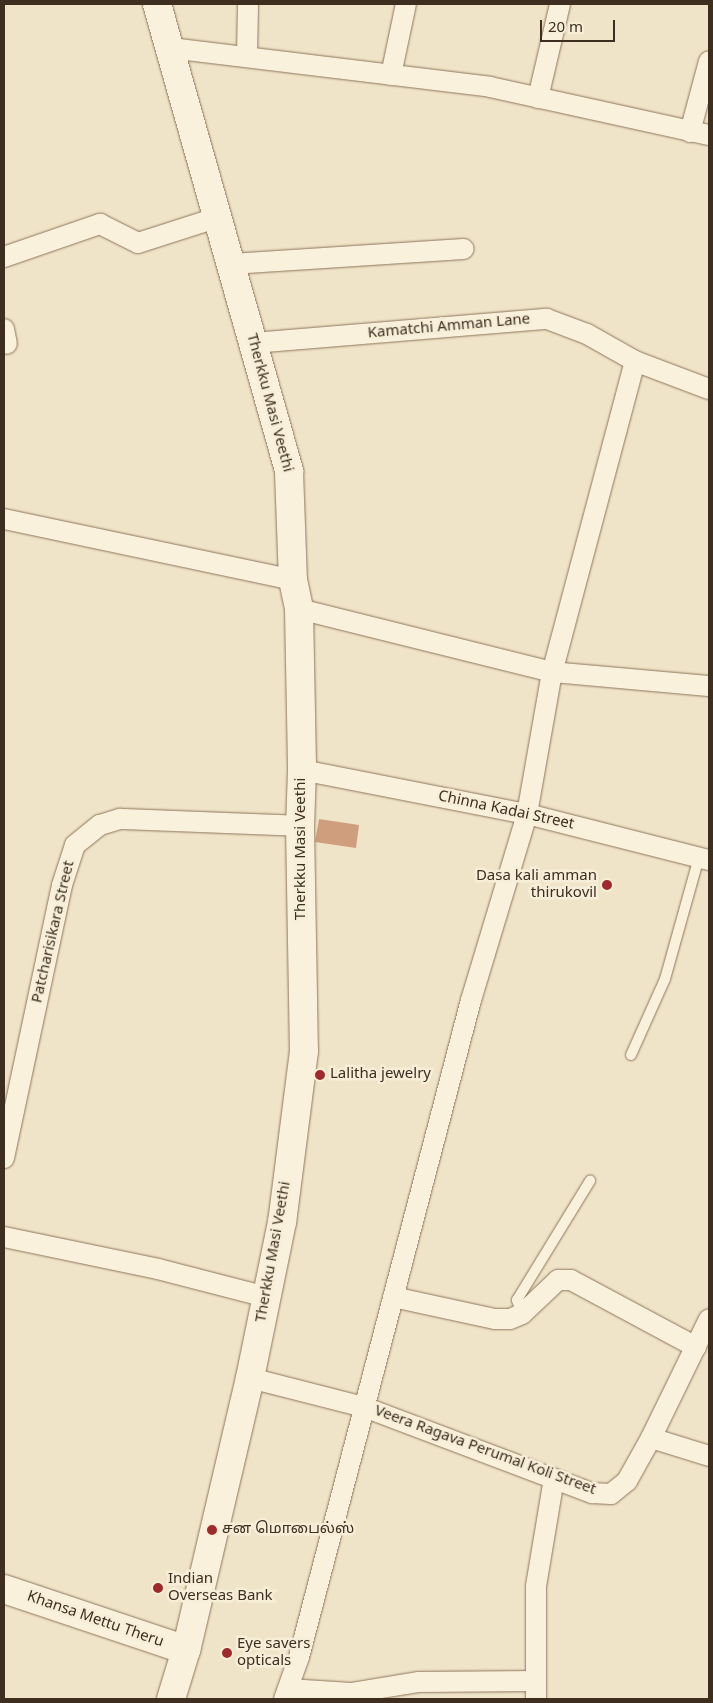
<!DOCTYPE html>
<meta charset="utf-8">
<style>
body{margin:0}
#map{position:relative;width:713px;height:1703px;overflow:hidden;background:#f0e4c8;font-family:Georgia,"Noto Sans Tamil",serif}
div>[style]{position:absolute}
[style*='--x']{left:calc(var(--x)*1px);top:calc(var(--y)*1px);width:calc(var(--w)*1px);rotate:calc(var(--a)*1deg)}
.building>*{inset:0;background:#cf9f7d}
.roads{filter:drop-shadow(0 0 1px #8d765c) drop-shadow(0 0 1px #8d765c)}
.lane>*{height:10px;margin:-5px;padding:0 5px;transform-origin:5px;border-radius:5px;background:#faf1dc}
.street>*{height:20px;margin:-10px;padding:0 10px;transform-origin:10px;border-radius:10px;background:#faf1dc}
.secondary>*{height:28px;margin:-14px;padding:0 14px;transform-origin:14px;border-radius:14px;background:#faf1dc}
.dots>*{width:14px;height:14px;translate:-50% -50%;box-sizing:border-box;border:2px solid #f7eed8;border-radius:50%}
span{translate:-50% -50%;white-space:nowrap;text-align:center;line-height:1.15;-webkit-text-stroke:5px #f7eed8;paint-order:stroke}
.street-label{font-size:15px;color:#3d2e20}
.poi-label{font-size:15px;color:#3d2e20}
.right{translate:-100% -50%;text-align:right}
.left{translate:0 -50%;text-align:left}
.frame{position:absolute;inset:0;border:5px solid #3d2e20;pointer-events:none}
.scale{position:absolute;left:540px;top:20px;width:75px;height:22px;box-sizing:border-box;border:2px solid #3d2e20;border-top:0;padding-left:6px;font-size:15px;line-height:18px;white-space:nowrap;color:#3d2e20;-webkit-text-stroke:4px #f7eed8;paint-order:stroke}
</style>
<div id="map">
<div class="building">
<i style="clip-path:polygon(319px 819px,359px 825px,356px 848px,315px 842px)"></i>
</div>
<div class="roads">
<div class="lane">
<i style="--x:631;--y:1055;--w:83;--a:-65.9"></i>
<i style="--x:665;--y:979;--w:127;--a:-74.4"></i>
<i style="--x:522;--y:1314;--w:15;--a:-110"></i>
<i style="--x:517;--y:1300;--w:140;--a:-58.5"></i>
</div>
<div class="street">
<i style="--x:170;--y:48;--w:322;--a:6.9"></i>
<i style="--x:490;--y:87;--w:224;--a:12.4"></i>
<i style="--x:247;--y:56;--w:52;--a:-88.9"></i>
<i style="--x:391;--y:75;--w:73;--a:-78.1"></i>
<i style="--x:538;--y:98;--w:97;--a:-76.8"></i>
<i style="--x:690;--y:132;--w:73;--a:-75"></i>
<i style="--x:4;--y:257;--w:102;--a:-19"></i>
<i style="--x:100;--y:224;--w:42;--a:26.6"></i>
<i style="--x:138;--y:243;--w:85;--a:-17.8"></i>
<i style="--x:231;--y:264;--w:233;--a:-3.7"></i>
<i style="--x:4;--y:329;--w:15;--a:79"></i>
<i style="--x:253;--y:343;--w:295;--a:-4.7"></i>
<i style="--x:547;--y:319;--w:43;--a:20.6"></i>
<i style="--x:587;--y:334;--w:55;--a:29.4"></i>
<i style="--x:709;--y:389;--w:79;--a:-159.3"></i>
<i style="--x:635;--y:361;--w:322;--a:104.9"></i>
<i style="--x:552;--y:672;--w:158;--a:5.1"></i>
<i style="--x:4;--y:519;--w:295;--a:11.9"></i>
<i style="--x:302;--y:770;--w:229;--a:11.1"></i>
<i style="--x:527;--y:814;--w:188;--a:14.2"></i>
<i style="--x:4;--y:1158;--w:279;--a:-78"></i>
<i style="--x:62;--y:885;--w:42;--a:-72"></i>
<i style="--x:75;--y:845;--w:32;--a:-39"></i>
<i style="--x:100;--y:825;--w:21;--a:-17"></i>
<i style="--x:120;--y:819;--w:180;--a:2.2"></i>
<i style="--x:4;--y:1237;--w:157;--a:11.7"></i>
<i style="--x:158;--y:1269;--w:112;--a:14.5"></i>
<i style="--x:393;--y:1297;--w:104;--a:12.2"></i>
<i style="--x:495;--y:1319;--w:15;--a:0"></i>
<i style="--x:510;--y:1319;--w:13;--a:-23"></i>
<i style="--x:522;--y:1314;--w:50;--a:-43.4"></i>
<i style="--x:558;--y:1280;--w:13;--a:0"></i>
<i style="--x:571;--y:1280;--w:142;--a:28.2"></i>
<i style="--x:250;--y:1378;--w:118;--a:14.3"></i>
<i style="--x:364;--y:1407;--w:244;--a:20.7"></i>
<i style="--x:592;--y:1493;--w:19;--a:3"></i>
<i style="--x:611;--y:1494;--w:21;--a:-39"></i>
<i style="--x:627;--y:1481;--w:49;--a:-60.8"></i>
<i style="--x:651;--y:1438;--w:132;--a:-64"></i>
<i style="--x:651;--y:1438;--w:61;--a:17.2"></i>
<i style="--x:288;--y:1689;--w:63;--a:3.6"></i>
<i style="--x:351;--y:1693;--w:69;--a:-9.2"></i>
<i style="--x:419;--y:1682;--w:117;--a:-0.5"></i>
<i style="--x:284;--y:1699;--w:45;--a:-70.3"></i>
<i style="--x:299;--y:1657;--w:679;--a:-75.33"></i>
<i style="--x:471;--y:1000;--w:194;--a:-73.2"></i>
<i style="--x:527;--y:814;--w:144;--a:-80"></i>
<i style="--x:552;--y:672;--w:261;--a:-166"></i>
<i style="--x:536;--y:1699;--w:113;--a:-90"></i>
<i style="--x:536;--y:1586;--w:109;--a:-80.5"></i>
</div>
<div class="secondary">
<i style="--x:157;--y:4;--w:486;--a:74.2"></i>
<i style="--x:289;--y:472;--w:108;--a:87.9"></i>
<i style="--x:293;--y:580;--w:30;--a:78"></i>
<i style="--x:299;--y:609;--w:161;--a:88.9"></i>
<i style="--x:302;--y:770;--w:56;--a:92"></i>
<i style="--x:300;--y:826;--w:225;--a:89"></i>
<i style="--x:304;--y:1051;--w:172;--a:97.3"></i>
<i style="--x:282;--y:1222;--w:159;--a:101.6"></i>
<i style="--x:250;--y:1378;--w:279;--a:103.2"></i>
<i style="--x:186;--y:1650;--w:51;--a:107"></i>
<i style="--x:4;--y:1589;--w:192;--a:18.5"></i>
</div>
</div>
<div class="dots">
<i style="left:607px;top:885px;background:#9e2a2b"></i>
<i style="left:320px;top:1075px;background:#9e2a2b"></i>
<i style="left:212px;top:1530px;background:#9e2a2b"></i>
<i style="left:158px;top:1588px;background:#9e2a2b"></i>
<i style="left:227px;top:1653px;background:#9e2a2b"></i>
</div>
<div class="street-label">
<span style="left:449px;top:327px;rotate:-5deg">Kamatchi Amman Lane</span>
<span style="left:269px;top:403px;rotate:75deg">Therkku Masi Veethi</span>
<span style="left:506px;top:811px;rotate:12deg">Chinna Kadai Street</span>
<span style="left:302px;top:849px;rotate:-90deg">Therkku Masi Veethi</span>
<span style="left:54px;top:932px;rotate:-77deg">Patcharisikara Street</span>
<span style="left:274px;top:1252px;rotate:-80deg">Therkku Masi Veethi</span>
<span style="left:485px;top:1451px;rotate:20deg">Veera Ragava Perumal Koli Street</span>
<span style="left:95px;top:1620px;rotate:19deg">Khansa Mettu Theru</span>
</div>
<div class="poi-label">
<span class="right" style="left:597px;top:885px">Dasa kali amman<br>thirukovil</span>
<span class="left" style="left:330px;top:1075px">Lalitha jewelry</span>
<span class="left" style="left:222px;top:1530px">சன மொபைல்ஸ்</span>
<span class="left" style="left:168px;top:1588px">Indian<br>Overseas Bank</span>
<span class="left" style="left:237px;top:1653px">Eye savers<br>opticals</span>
</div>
<div class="frame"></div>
<div class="scale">20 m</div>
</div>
